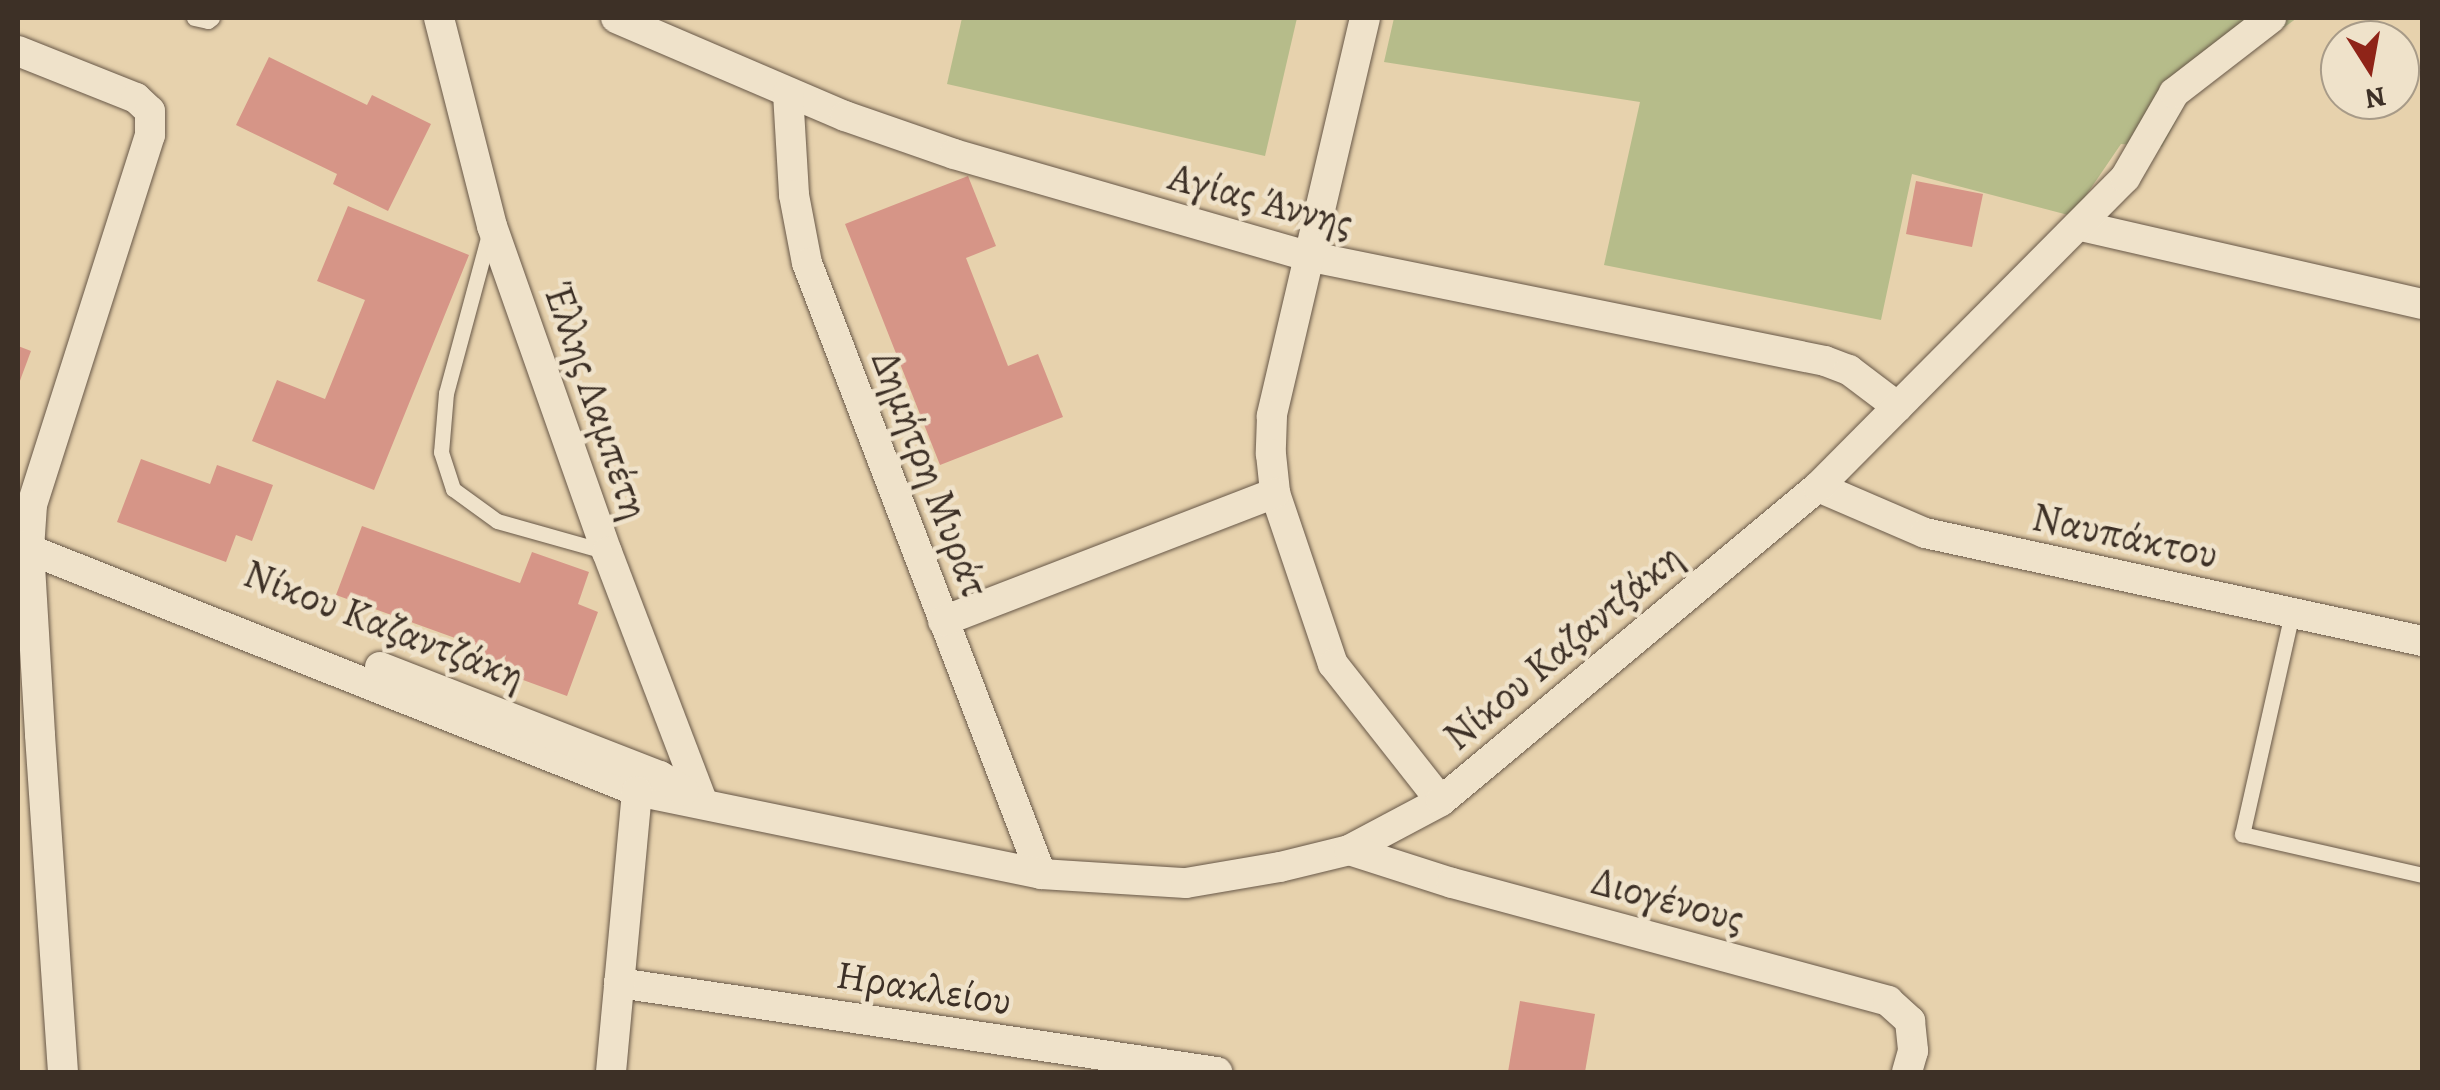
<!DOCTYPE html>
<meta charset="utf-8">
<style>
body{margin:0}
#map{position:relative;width:2440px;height:1090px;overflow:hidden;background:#e7d2ad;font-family:Alegreya,serif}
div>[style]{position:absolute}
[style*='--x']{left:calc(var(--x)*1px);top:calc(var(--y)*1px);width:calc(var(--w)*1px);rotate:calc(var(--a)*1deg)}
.green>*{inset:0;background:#b6bc8a}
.building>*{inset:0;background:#d69587}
.roads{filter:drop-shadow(0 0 2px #685848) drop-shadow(0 0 2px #685848)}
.lane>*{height:15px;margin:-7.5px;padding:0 7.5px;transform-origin:7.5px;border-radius:7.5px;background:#efe2ca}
.street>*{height:30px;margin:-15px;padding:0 15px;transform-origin:15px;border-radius:15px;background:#efe2ca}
span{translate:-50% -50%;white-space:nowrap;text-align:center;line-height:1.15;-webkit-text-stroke:9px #efe2ca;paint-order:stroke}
.street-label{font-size:40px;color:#3d3026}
.frame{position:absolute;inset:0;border:20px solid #3d3026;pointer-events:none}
.north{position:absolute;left:2320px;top:20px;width:100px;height:100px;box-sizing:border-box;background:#efe2ca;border:2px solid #a89b88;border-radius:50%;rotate:169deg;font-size:28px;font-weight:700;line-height:40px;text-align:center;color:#3d3026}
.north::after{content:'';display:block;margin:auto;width:35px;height:45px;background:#8f2418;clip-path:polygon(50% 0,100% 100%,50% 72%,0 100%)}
</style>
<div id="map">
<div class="green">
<i style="clip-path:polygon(962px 18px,1297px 18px,1265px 156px,947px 84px)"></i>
<i style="clip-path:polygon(1394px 18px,2297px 18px,2190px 95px,2162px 147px,2121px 144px,2072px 216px,1912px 174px,1881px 320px,1604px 265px,1640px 102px,1384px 62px)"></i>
</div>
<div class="building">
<i style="clip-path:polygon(269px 57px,367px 105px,372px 95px,431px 124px,388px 211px,333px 184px,337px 174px,236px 125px)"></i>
<i style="clip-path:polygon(968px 176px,996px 246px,966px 258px,1008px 366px,1038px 354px,1063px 417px,940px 465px,845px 224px)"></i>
<i style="clip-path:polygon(1916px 181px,1983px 194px,1972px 247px,1906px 234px)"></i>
<i style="clip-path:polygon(348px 206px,469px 255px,374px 490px,252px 441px,277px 380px,325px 399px,365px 300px,317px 281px)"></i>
<i style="clip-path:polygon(18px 346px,31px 351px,18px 386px)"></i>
<i style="clip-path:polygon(141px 459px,210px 484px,217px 465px,273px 485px,252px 541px,236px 535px,226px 562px,117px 522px)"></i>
<i style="clip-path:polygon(362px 526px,520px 583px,532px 552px,589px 572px,578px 604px,598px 612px,567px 696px,474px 662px,480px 647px,336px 595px)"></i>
<i style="clip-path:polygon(1520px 1001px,1595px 1014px,1585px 1072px,1508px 1072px)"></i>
</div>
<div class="roads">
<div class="lane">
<i style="--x:194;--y:18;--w:14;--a:12"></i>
<i style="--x:208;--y:21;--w:5;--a:-37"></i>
<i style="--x:489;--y:234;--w:165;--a:105.1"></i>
<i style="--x:446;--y:393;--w:59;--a:94.8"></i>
<i style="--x:441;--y:452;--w:39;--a:72"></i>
<i style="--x:453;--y:489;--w:54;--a:36"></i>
<i style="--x:497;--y:521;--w:114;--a:15.7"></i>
<i style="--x:2292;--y:613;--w:227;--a:102.7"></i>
<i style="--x:2242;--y:834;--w:185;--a:12.8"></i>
</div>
<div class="street">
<i style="--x:439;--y:18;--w:215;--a:75.7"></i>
<i style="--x:492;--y:226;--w:346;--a:70.6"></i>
<i style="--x:607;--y:552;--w:269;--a:69.1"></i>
<i style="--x:616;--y:18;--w:249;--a:23.2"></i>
<i style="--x:845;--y:116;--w:115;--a:19.2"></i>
<i style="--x:954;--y:154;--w:373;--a:16.1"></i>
<i style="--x:1312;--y:257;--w:523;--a:11.46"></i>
<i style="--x:1825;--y:361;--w:26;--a:21"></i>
<i style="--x:1849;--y:370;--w:61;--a:37.1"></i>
<i style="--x:1365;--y:18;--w:409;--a:103.2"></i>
<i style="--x:1272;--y:416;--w:38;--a:92"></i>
<i style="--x:1271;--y:454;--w:39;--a:84"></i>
<i style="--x:1275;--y:493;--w:181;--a:71.3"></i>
<i style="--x:1333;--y:664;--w:174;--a:51.8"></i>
<i style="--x:18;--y:51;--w:127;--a:21.7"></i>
<i style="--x:136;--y:98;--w:19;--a:43"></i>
<i style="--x:150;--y:111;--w:24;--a:90"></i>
<i style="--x:150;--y:135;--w:388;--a:107.7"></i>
<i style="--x:32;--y:505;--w:44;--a:93.9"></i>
<i style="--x:29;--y:549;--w:186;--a:86.6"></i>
<i style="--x:40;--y:735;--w:338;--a:86.1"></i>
<i style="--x:788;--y:93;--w:102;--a:86.6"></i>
<i style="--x:794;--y:195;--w:69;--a:79.2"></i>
<i style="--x:807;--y:263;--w:654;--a:69.04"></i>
<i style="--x:2081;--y:226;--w:350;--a:12.9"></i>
<i style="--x:1818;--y:487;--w:116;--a:23.3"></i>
<i style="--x:1925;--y:533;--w:509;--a:12.26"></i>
<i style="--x:18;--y:545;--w:666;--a:21.67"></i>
<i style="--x:637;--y:791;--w:412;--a:11.6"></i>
<i style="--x:1041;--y:874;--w:145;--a:3.6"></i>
<i style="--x:1186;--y:883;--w:95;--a:-9.7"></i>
<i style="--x:1280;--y:867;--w:71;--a:-13.8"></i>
<i style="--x:1349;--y:850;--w:104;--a:-28"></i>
<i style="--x:1441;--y:801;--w:491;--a:-39.8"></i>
<i style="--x:1818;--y:487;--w:436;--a:-45.2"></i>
<i style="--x:2125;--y:178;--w:98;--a:-60"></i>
<i style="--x:2174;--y:93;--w:123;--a:-37.7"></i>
<i style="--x:943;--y:621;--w:356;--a:-21.1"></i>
<i style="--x:380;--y:667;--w:300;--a:21.3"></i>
<i style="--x:660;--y:776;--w:28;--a:32"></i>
<i style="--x:1349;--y:850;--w:108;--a:17.8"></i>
<i style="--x:1452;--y:883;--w:452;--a:15.1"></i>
<i style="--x:1888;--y:1001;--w:30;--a:42"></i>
<i style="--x:1910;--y:1021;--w:30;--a:84"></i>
<i style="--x:1913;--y:1051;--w:22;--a:106"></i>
<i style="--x:619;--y:983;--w:605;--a:8.47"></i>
<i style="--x:611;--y:1072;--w:282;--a:-84.7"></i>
</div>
</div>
<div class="street-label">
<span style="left:1261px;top:200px;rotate:15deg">Αγίας Άννης</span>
<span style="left:596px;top:401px;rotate:71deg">Έλλης Λαμπέτη</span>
<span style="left:930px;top:474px;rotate:69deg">Δημήτρη Μυράτ</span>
<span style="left:2125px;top:536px;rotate:12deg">Ναυπάκτου</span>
<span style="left:384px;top:625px;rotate:21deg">Νίκου Καζαντζάκη</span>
<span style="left:1563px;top:647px;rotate:-40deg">Νίκου Καζαντζάκη</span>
<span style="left:1668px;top:900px;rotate:15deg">Διογένους</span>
<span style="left:924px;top:988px;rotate:9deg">Ηρακλείου</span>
</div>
<div class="frame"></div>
<div class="north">N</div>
</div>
